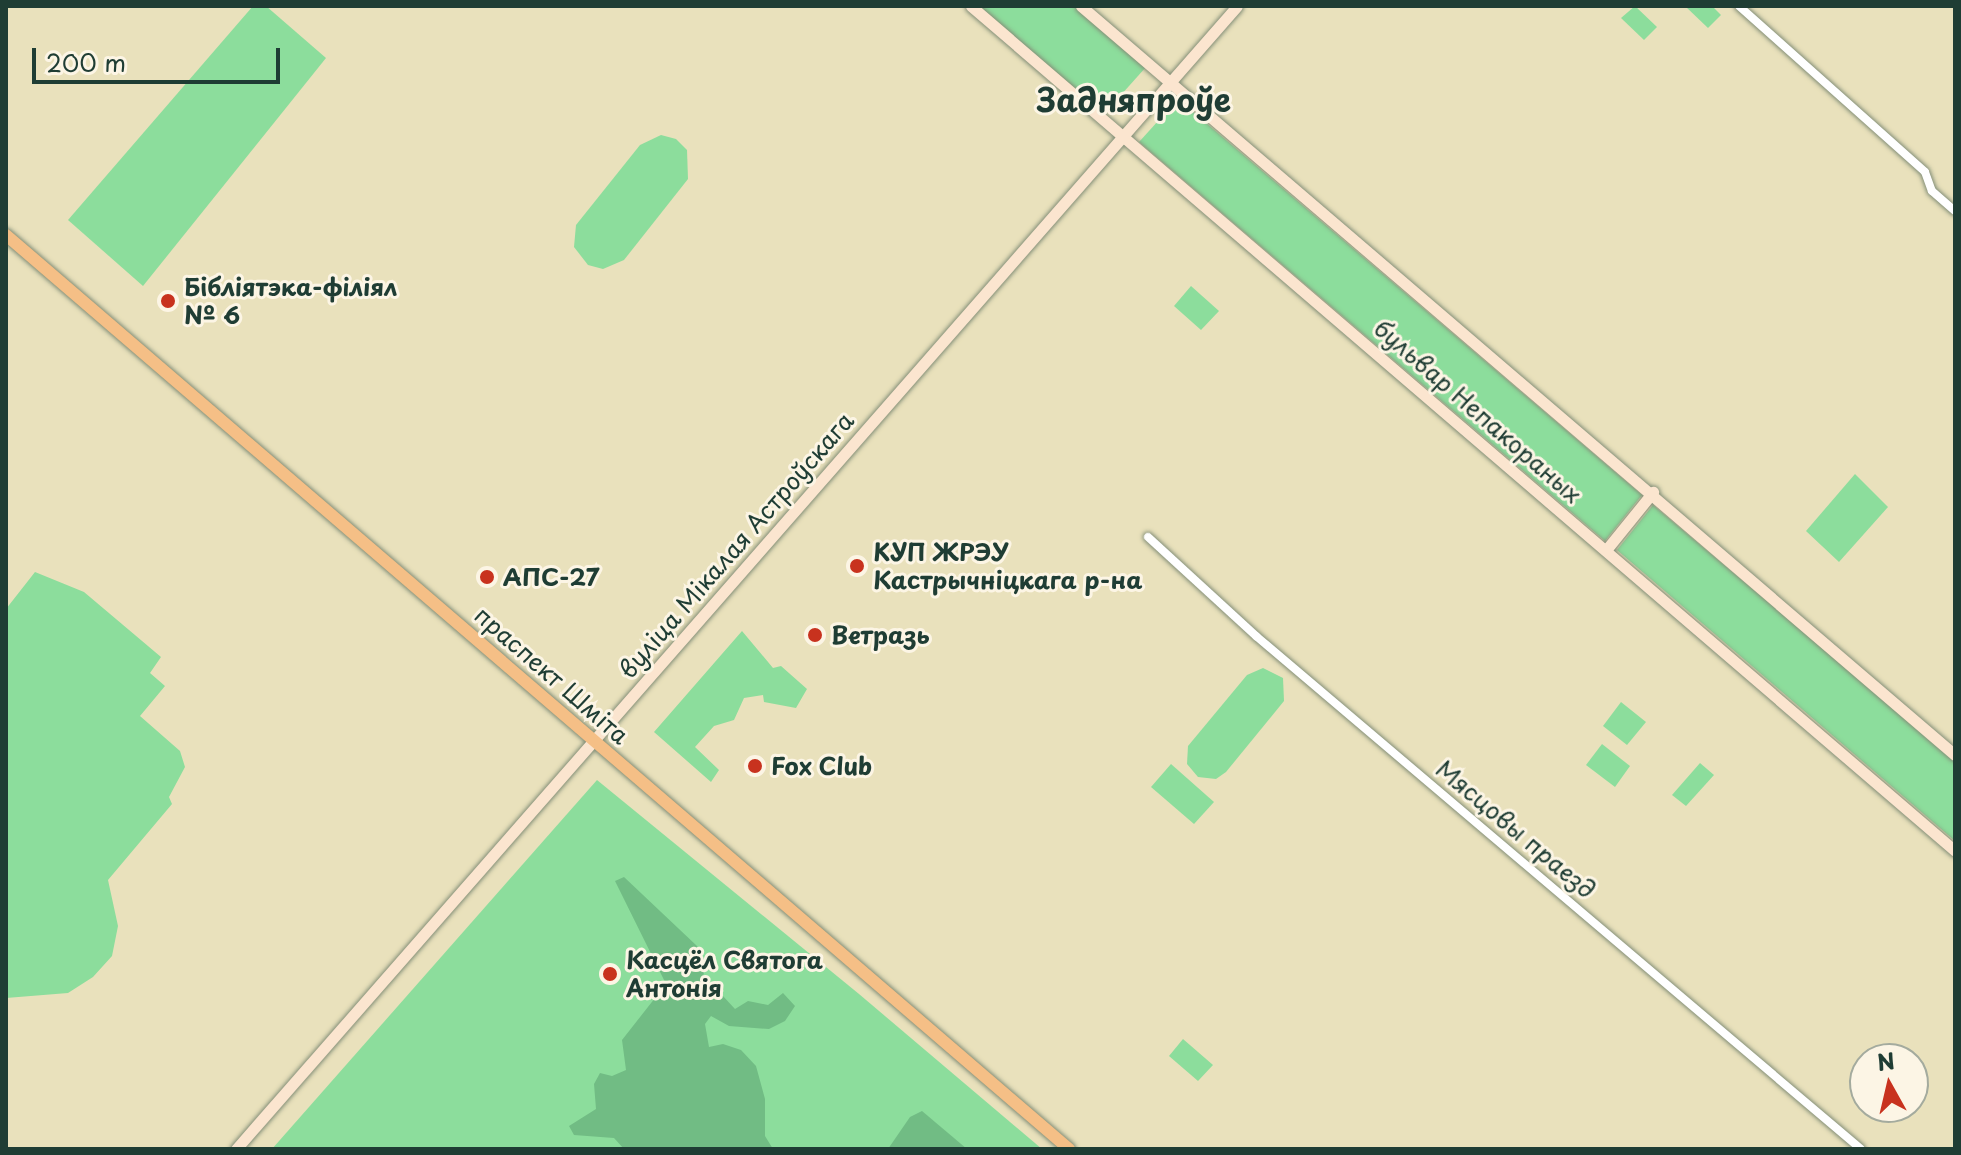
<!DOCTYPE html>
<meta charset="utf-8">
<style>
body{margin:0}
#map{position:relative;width:1961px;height:1155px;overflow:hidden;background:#e9e1bc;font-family:"Playpen Sans",sans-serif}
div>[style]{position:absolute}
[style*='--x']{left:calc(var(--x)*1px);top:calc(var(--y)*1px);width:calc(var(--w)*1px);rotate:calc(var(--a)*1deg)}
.green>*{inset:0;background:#8cdd9c}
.forest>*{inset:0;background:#71bc84}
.roads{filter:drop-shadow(0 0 2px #848f78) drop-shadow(0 0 2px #848f78)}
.street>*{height:8px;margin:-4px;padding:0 4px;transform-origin:4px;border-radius:4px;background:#fff}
.secondary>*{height:11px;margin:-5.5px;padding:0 5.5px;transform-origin:5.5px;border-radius:5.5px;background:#fbe5cf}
.primary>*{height:12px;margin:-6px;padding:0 6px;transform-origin:6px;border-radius:6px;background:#f5bf86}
.dots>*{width:22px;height:22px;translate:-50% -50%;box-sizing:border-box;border:4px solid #fcf5e5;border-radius:50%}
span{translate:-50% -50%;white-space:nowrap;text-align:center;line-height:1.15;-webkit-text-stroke:6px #fcf5e5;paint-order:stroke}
.poi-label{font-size:24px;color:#1f3d34;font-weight:700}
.left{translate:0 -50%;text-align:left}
.street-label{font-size:24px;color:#1f3d34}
.district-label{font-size:32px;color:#1f3d34;font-weight:700}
.frame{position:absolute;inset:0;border:8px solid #1f3d34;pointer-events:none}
.north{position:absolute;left:1849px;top:1043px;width:80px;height:80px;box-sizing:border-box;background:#fcf5e5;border:2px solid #a4ab9e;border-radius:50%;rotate:352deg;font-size:22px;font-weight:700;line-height:32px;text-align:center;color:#1f3d34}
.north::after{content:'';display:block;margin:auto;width:28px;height:36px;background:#c8321e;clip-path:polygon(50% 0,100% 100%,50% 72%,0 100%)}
.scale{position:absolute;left:32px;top:48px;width:248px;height:36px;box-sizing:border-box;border:4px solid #1f3d34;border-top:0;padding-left:10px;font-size:24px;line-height:28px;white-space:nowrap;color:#1f3d34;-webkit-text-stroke:6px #fcf5e5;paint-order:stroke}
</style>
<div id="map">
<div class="green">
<i style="clip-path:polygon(253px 6px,266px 6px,326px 58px,143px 286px,68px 220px)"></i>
<i style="clip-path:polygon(975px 6px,1074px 6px,1146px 67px,1104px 114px)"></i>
<i style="clip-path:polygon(1635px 6px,1657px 27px,1644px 40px,1621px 18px)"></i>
<i style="clip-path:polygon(1685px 6px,1712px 6px,1721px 15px,1708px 28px)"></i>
<i style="clip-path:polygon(1178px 99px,1642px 495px,1605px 541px,1139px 142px)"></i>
<i style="clip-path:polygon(661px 135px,676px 139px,687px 150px,688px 179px,624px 260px,603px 269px,588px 265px,574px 247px,576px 225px,640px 145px)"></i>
<i style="clip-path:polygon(1191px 286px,1219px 311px,1201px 330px,1174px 306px)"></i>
<i style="clip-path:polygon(1855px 474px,1888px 507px,1839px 562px,1806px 531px)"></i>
<i style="clip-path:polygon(1653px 505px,1955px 760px,1955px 841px,1617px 550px)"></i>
<i style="clip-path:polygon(35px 572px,84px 592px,161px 657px,150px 673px,165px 686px,140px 716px,180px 751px,185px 767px,169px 797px,172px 804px,108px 880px,118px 926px,112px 956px,93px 977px,68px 993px,6px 998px,6px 609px)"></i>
<i style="clip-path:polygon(742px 631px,773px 668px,781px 666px,807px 689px,796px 708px,764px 702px,763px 695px,744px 698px,734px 720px,714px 726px,695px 747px,719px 770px,711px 782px,654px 732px)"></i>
<i style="clip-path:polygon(1263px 668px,1283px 678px,1284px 701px,1226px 772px,1216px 779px,1198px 777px,1187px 764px,1188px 746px,1247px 675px)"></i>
<i style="clip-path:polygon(1621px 702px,1646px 722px,1627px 745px,1603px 726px)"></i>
<i style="clip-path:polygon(1602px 744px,1630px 766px,1615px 787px,1586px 765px)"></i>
<i style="clip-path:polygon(1700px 763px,1714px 775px,1686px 806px,1672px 795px)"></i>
<i style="clip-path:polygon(1171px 764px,1214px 802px,1194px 824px,1151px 787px)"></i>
<i style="clip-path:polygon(597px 780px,859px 994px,1042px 1149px,272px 1149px)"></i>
<i style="clip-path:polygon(1183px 1039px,1213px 1065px,1198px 1081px,1169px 1056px)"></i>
</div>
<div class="forest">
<i style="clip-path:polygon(624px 877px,697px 946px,706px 963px,701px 986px,722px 995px,735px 1009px,748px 1001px,768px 1005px,783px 993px,795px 1006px,785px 1021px,769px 1029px,729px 1026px,711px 1016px,705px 1024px,709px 1047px,723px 1044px,741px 1050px,756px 1066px,765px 1099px,765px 1136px,773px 1149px,624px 1149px,614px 1138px,574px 1135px,569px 1126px,596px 1109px,594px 1084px,600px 1073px,612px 1076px,626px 1070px,622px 1040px,666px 984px,615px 881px)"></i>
<i style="clip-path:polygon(922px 1111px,967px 1149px,888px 1149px,910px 1117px)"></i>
</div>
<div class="roads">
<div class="street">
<i style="--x:1739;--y:6;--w:249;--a:41.7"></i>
<i style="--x:1925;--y:172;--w:20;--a:70"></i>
<i style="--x:1932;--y:191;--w:30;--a:41"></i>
<i style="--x:1148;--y:537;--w:147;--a:42.5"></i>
<i style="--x:1256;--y:636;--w:793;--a:40.3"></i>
</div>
<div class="secondary">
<i style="--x:971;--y:6;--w:1297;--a:40.65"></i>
<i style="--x:1081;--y:6;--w:1151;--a:40.6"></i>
<i style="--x:1606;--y:550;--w:75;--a:-51"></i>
<i style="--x:236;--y:1149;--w:1519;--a:-48.79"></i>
</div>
<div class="primary">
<i style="--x:6;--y:235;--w:1402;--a:40.69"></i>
</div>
</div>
<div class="dots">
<i style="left:168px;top:301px;background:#c8321e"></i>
<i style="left:857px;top:566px;background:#c8321e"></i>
<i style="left:487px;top:577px;background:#c8321e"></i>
<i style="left:815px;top:635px;background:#c8321e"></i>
<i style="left:755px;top:766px;background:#c8321e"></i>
<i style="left:610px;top:974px;background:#c8321e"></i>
</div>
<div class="poi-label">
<span class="left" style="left:184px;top:301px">Бібліятэка-філіял<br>№ 6</span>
<span class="left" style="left:873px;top:566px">КУП ЖРЭУ<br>Кастрычніцкага р-на</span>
<span class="left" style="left:503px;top:577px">АПС-27</span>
<span class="left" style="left:831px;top:635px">Ветразь</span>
<span class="left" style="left:771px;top:766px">Fox Club</span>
<span class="left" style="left:626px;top:974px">Касцёл Святога<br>Антонія</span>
</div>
<div class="street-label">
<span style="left:1478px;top:411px;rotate:41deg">бульвар Непакораных</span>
<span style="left:736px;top:545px;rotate:-49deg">вуліца Мікалая Астроўскага</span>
<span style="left:552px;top:675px;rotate:41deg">праспект Шміта</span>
<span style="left:1516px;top:829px;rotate:40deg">Мясцовы праезд</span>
</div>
<div class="district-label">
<span style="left:1134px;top:99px">Задняпроўе</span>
</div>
<div class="frame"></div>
<div class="north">N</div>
<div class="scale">200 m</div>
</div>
